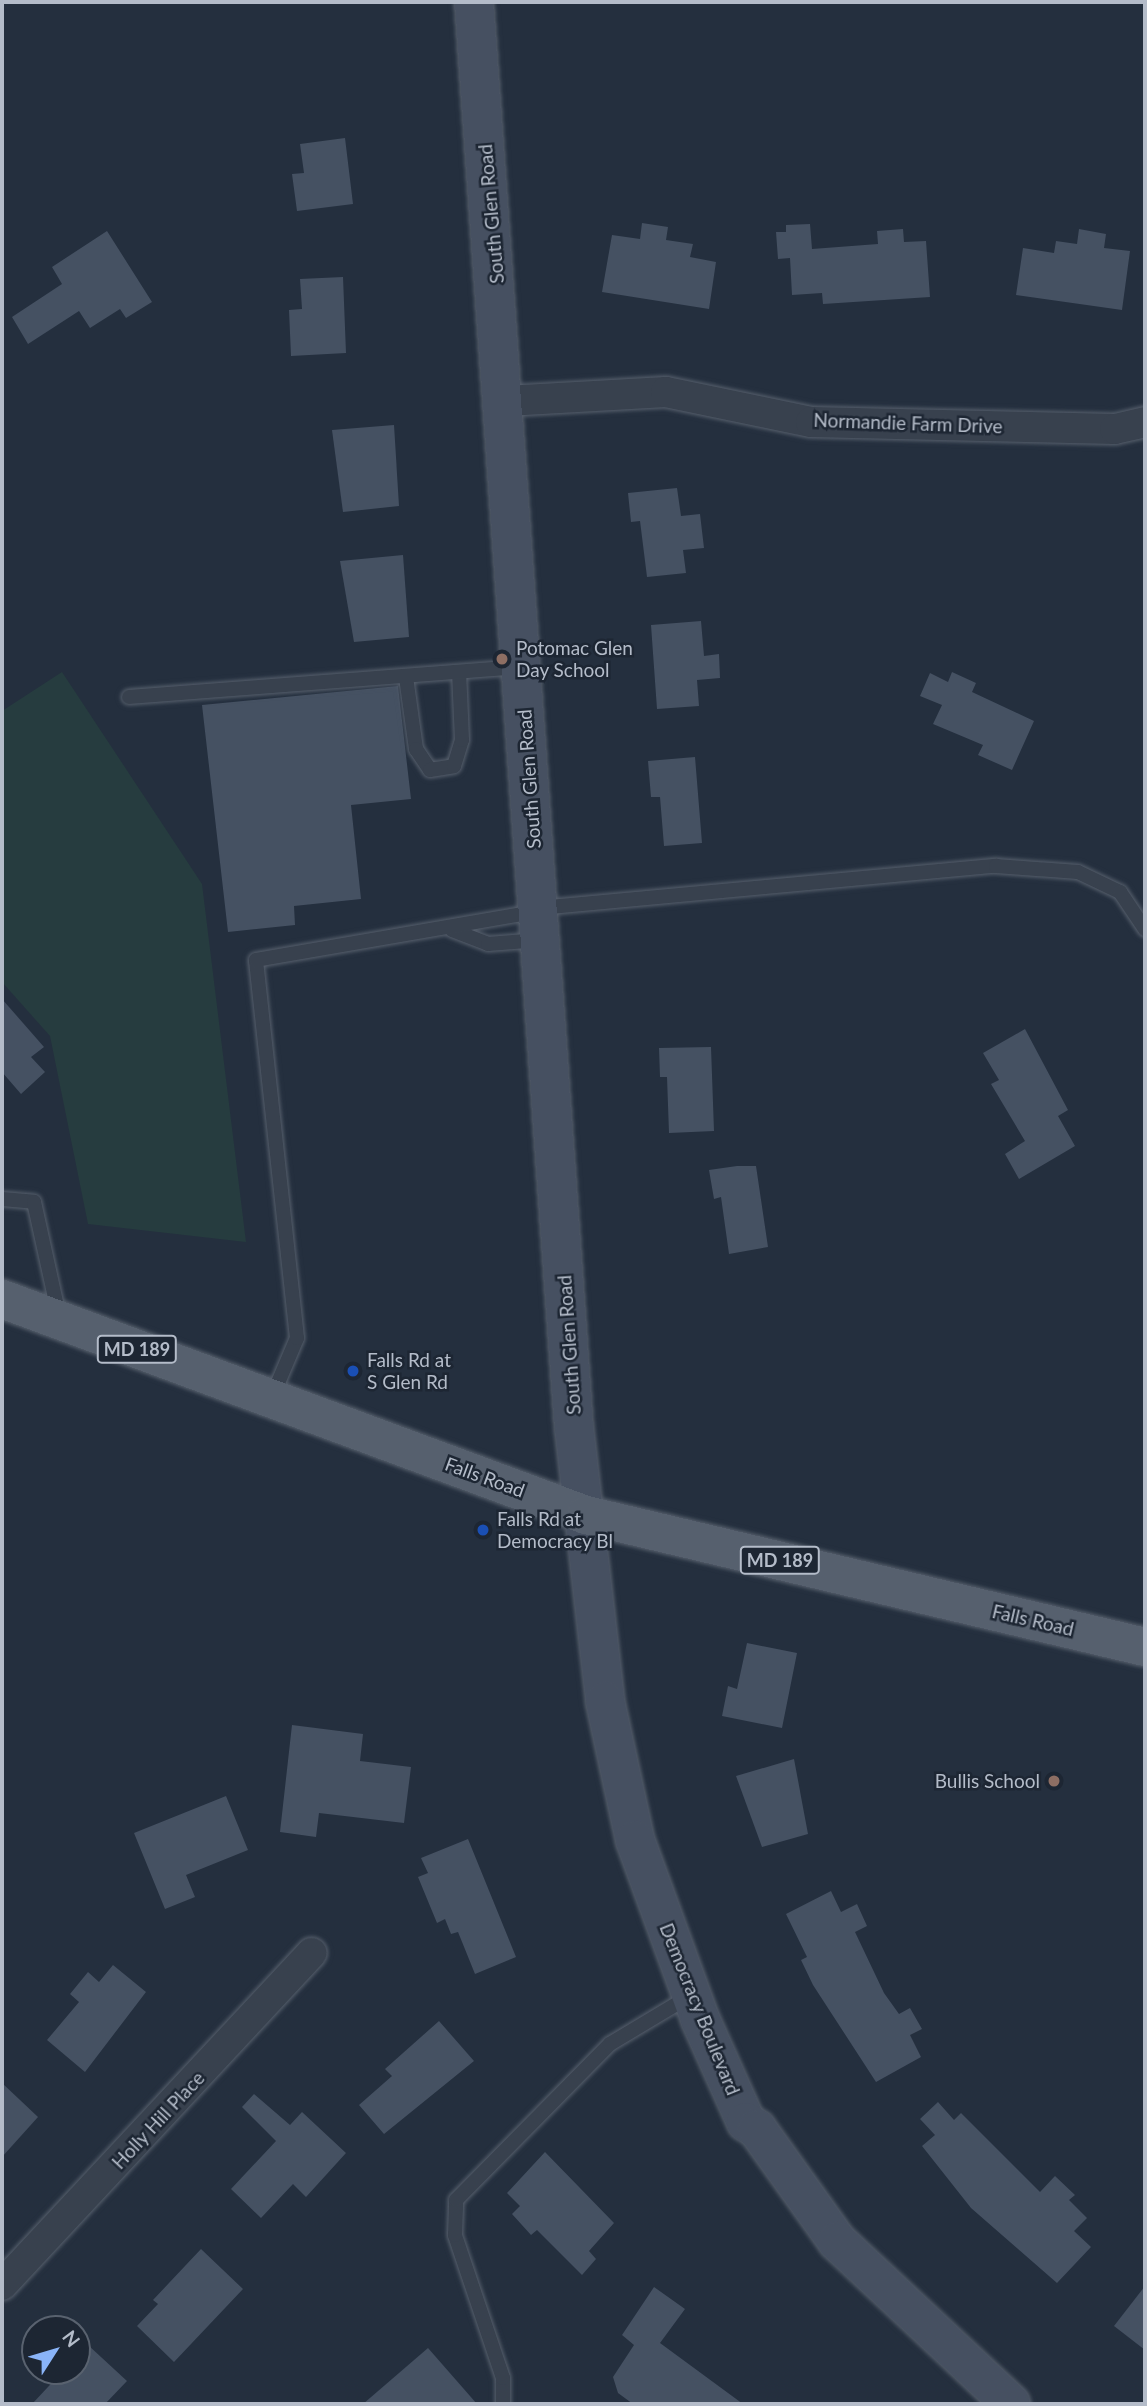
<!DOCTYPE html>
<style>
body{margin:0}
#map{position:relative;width:1147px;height:2406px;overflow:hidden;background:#242f3e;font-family:Lato,sans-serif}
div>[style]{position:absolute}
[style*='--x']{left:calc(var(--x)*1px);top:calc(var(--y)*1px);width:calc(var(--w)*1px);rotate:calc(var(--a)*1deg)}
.green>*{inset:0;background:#263c3f}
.building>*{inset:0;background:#455162}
.roads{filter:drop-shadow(0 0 2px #565f6c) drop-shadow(0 0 2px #565f6c)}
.service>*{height:14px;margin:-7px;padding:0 7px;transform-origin:7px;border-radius:7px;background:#38414e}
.minor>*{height:30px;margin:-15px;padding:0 15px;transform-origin:15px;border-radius:15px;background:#38414e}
.secondary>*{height:38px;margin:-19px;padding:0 19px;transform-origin:19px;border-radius:19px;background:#465061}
.primary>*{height:38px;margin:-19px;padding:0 19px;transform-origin:19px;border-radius:19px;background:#56606e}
.dots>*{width:19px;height:19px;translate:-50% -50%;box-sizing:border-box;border:4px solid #1d2633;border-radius:50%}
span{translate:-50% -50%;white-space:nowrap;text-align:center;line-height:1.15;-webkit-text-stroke:5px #1d2633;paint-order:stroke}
.shield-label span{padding:2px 5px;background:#1d2633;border:2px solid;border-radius:5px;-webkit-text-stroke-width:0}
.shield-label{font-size:18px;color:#b4bcc9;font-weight:700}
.street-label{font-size:19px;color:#b4bcc9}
.poi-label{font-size:19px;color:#b4bcc9}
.left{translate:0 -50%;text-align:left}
.right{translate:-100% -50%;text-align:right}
.frame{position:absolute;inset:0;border:4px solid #b4bcc9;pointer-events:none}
.north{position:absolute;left:21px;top:2315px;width:70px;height:70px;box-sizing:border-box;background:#1d2633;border:2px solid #59626f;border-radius:50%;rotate:53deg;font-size:19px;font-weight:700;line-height:28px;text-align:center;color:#b4bcc9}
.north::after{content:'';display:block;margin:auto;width:24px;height:32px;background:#8ab4f8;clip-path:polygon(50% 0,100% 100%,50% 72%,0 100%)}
</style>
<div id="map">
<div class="green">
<i style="clip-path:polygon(62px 672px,202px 884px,246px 1242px,88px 1224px,50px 1036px,2px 982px,2px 711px)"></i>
</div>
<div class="building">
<i style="clip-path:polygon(345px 138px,353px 204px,297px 211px,292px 174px,304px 173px,300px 144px)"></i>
<i style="clip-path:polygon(642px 223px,668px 227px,666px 240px,693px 244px,690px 257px,716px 262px,709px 309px,602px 292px,612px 235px,640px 239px)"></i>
<i style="clip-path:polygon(810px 224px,812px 249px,878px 244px,877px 231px,903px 229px,904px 242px,926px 241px,930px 297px,823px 304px,822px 293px,792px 295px,790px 258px,778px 259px,776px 232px,786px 232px,786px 225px)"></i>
<i style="clip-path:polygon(1079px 229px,1106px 234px,1104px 248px,1130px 251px,1122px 310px,1016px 295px,1023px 248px,1054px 253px,1056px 241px,1077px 244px)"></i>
<i style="clip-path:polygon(107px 231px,152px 302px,126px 318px,120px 309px,90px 328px,79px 311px,28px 344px,12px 317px,62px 284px,52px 267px)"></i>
<i style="clip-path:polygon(343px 277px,346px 353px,291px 356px,289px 310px,302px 309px,300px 279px)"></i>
<i style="clip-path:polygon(394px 425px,399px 506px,343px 512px,332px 430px)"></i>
<i style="clip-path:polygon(677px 488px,681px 516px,700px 514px,704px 548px,683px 550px,686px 573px,647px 577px,640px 521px,631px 522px,628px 493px)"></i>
<i style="clip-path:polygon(403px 555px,409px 637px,354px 642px,340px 561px)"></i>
<i style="clip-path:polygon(701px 621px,704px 656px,719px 654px,720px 678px,697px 680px,699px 706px,657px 709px,651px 625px)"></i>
<i style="clip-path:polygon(952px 672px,976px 683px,972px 692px,1034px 721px,1012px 770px,978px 755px,983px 745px,933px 724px,942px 705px,920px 696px,930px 673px,948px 682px)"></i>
<i style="clip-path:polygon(398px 686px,411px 799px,351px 805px,361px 899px,294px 906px,295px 925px,228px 932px,202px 705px)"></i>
<i style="clip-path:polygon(695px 757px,702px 843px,664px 846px,660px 797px,651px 797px,648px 761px)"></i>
<i style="clip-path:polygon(2px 999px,44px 1047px,31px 1057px,45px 1072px,21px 1094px,2px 1072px)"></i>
<i style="clip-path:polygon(1025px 1029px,1068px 1110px,1058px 1116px,1075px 1146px,1019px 1179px,1005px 1154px,1025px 1141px,991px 1084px,999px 1080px,983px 1053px)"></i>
<i style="clip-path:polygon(711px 1047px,714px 1131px,669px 1133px,667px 1077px,660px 1077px,659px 1048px)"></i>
<i style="clip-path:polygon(737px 1166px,756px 1166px,768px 1247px,729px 1254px,721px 1197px,714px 1199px,709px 1170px)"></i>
<i style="clip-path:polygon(747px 1643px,797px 1653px,782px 1728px,722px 1716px,728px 1686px,737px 1689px)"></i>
<i style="clip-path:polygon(292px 1725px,363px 1734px,360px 1761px,411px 1767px,404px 1823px,319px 1813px,316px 1837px,280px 1832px)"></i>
<i style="clip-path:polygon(794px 1759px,808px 1834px,762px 1847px,736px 1776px)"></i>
<i style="clip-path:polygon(226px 1796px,248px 1850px,186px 1875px,195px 1897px,165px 1909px,134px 1833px)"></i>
<i style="clip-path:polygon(468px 1839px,516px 1957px,475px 1974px,458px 1932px,451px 1934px,445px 1919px,437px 1923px,418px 1877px,428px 1873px,421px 1858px)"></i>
<i style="clip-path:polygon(831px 1891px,841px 1912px,857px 1904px,867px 1926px,855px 1932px,884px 1993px,899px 2014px,910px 2008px,922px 2029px,910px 2035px,921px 2057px,876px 2082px,813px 1985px,801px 1960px,807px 1957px,786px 1914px)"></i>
<i style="clip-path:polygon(113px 1965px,146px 1992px,85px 2072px,47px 2040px,79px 2002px,70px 1994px,88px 1972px,99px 1982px)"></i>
<i style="clip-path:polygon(439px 2021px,474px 2061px,384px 2134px,359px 2105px,392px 2076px,385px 2069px)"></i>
<i style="clip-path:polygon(2px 2083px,38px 2117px,2px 2157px)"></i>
<i style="clip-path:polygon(254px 2094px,290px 2125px,302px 2112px,346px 2153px,306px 2197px,293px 2184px,261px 2218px,231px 2189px,276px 2141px,242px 2107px)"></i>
<i style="clip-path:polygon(938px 2102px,954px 2120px,961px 2113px,1040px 2192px,1055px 2176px,1075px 2195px,1069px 2200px,1087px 2218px,1074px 2231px,1091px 2247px,1057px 2283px,971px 2208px,922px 2146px,935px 2135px,920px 2119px)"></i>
<i style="clip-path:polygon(545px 2152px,614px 2223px,589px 2251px,596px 2259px,582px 2275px,537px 2230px,531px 2235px,512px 2214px,520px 2206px,507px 2193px)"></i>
<i style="clip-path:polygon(201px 2249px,243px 2289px,174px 2362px,137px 2326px,158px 2304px,153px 2300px)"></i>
<i style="clip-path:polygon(1145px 2286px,1145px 2350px,1114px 2326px)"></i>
<i style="clip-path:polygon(654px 2287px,685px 2309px,660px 2343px,743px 2404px,633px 2404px,618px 2393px,613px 2377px,634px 2345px,622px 2335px)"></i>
<i style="clip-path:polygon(88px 2345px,127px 2381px,105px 2404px,32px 2404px,63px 2371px,77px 2371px,77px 2357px)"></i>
<i style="clip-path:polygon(428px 2348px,477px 2404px,363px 2404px)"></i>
</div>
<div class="roads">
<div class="service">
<i style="--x:406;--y:677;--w:73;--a:82.1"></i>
<i style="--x:416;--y:749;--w:25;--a:56"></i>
<i style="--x:430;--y:770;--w:24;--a:-9"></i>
<i style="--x:454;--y:766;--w:27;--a:-73"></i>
<i style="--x:462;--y:740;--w:68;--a:-92.5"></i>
<i style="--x:129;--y:697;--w:391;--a:-4.4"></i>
<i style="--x:539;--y:908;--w:459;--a:-5.3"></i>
<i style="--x:996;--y:866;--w:82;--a:4.2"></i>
<i style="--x:1078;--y:872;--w:47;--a:25.5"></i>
<i style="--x:1120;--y:892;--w:45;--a:56"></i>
<i style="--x:452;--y:930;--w:39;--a:21"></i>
<i style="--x:488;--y:944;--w:51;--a:-4.5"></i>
<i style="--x:2;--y:1199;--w:32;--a:5"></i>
<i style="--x:34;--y:1202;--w:117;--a:77.6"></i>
<i style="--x:272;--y:1397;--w:64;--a:-67"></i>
<i style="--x:297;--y:1338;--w:380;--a:-96.2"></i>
<i style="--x:256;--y:960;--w:283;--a:-9.8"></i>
<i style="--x:503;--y:2404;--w:26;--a:-90"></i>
<i style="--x:503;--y:2378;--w:151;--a:-108.6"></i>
<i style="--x:455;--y:2235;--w:35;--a:-88"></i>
<i style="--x:456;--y:2200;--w:219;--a:-45.4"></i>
<i style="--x:610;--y:2044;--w:93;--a:-31"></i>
</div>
<div class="minor">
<i style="--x:506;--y:401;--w:160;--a:-3.2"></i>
<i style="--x:666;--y:392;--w:148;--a:11.7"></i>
<i style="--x:811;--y:422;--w:304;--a:1.3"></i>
<i style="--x:1115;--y:429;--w:31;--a:-13"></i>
<i style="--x:2;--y:2285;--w:454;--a:-47"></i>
</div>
<div class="secondary">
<i style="--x:474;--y:2;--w:1429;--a:85.99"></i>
<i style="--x:574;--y:1427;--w:276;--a:83.5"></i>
<i style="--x:605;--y:1701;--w:142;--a:77.8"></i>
<i style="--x:635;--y:1840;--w:190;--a:70"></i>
<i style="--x:700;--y:2019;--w:113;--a:65.9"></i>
<i style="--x:746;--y:2122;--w:13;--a:32"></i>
<i style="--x:757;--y:2129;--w:138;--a:54.5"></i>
<i style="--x:837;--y:2241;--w:238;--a:43.1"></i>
</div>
<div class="primary">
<i style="--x:2;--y:1299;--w:623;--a:20.3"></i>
<i style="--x:586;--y:1515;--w:574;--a:13.29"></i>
</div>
</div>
<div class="dots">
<i style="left:502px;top:659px;background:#8d6e63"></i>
<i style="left:353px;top:1371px;background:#1a4fb4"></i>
<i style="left:483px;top:1530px;background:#1a4fb4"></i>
<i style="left:1054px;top:1781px;background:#8d6e63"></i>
</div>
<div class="shield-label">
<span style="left:137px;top:1349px">MD 189</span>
<span style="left:780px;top:1560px">MD 189</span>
</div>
<div class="street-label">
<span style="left:491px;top:214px;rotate:-95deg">South Glen Road</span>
<span style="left:908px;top:423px;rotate:2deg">Normandie Farm Drive</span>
<span style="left:529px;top:779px;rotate:-94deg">South Glen Road</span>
<span style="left:569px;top:1345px;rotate:-94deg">South Glen Road</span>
<span style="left:485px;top:1477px;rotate:20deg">Falls Road</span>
<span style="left:1033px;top:1620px;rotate:13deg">Falls Road</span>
<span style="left:700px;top:2009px;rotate:68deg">Democracy Boulevard</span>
<span style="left:158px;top:2120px;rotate:-47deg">Holly Hill Place</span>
</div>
<div class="poi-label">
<span class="left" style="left:516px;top:659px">Potomac Glen<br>Day School</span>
<span class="left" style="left:367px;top:1371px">Falls Rd at<br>S Glen Rd</span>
<span class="left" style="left:497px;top:1530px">Falls Rd at<br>Democracy Bl</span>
<span class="right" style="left:1040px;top:1781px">Bullis School</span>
</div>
<div class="frame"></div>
<div class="north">N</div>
</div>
